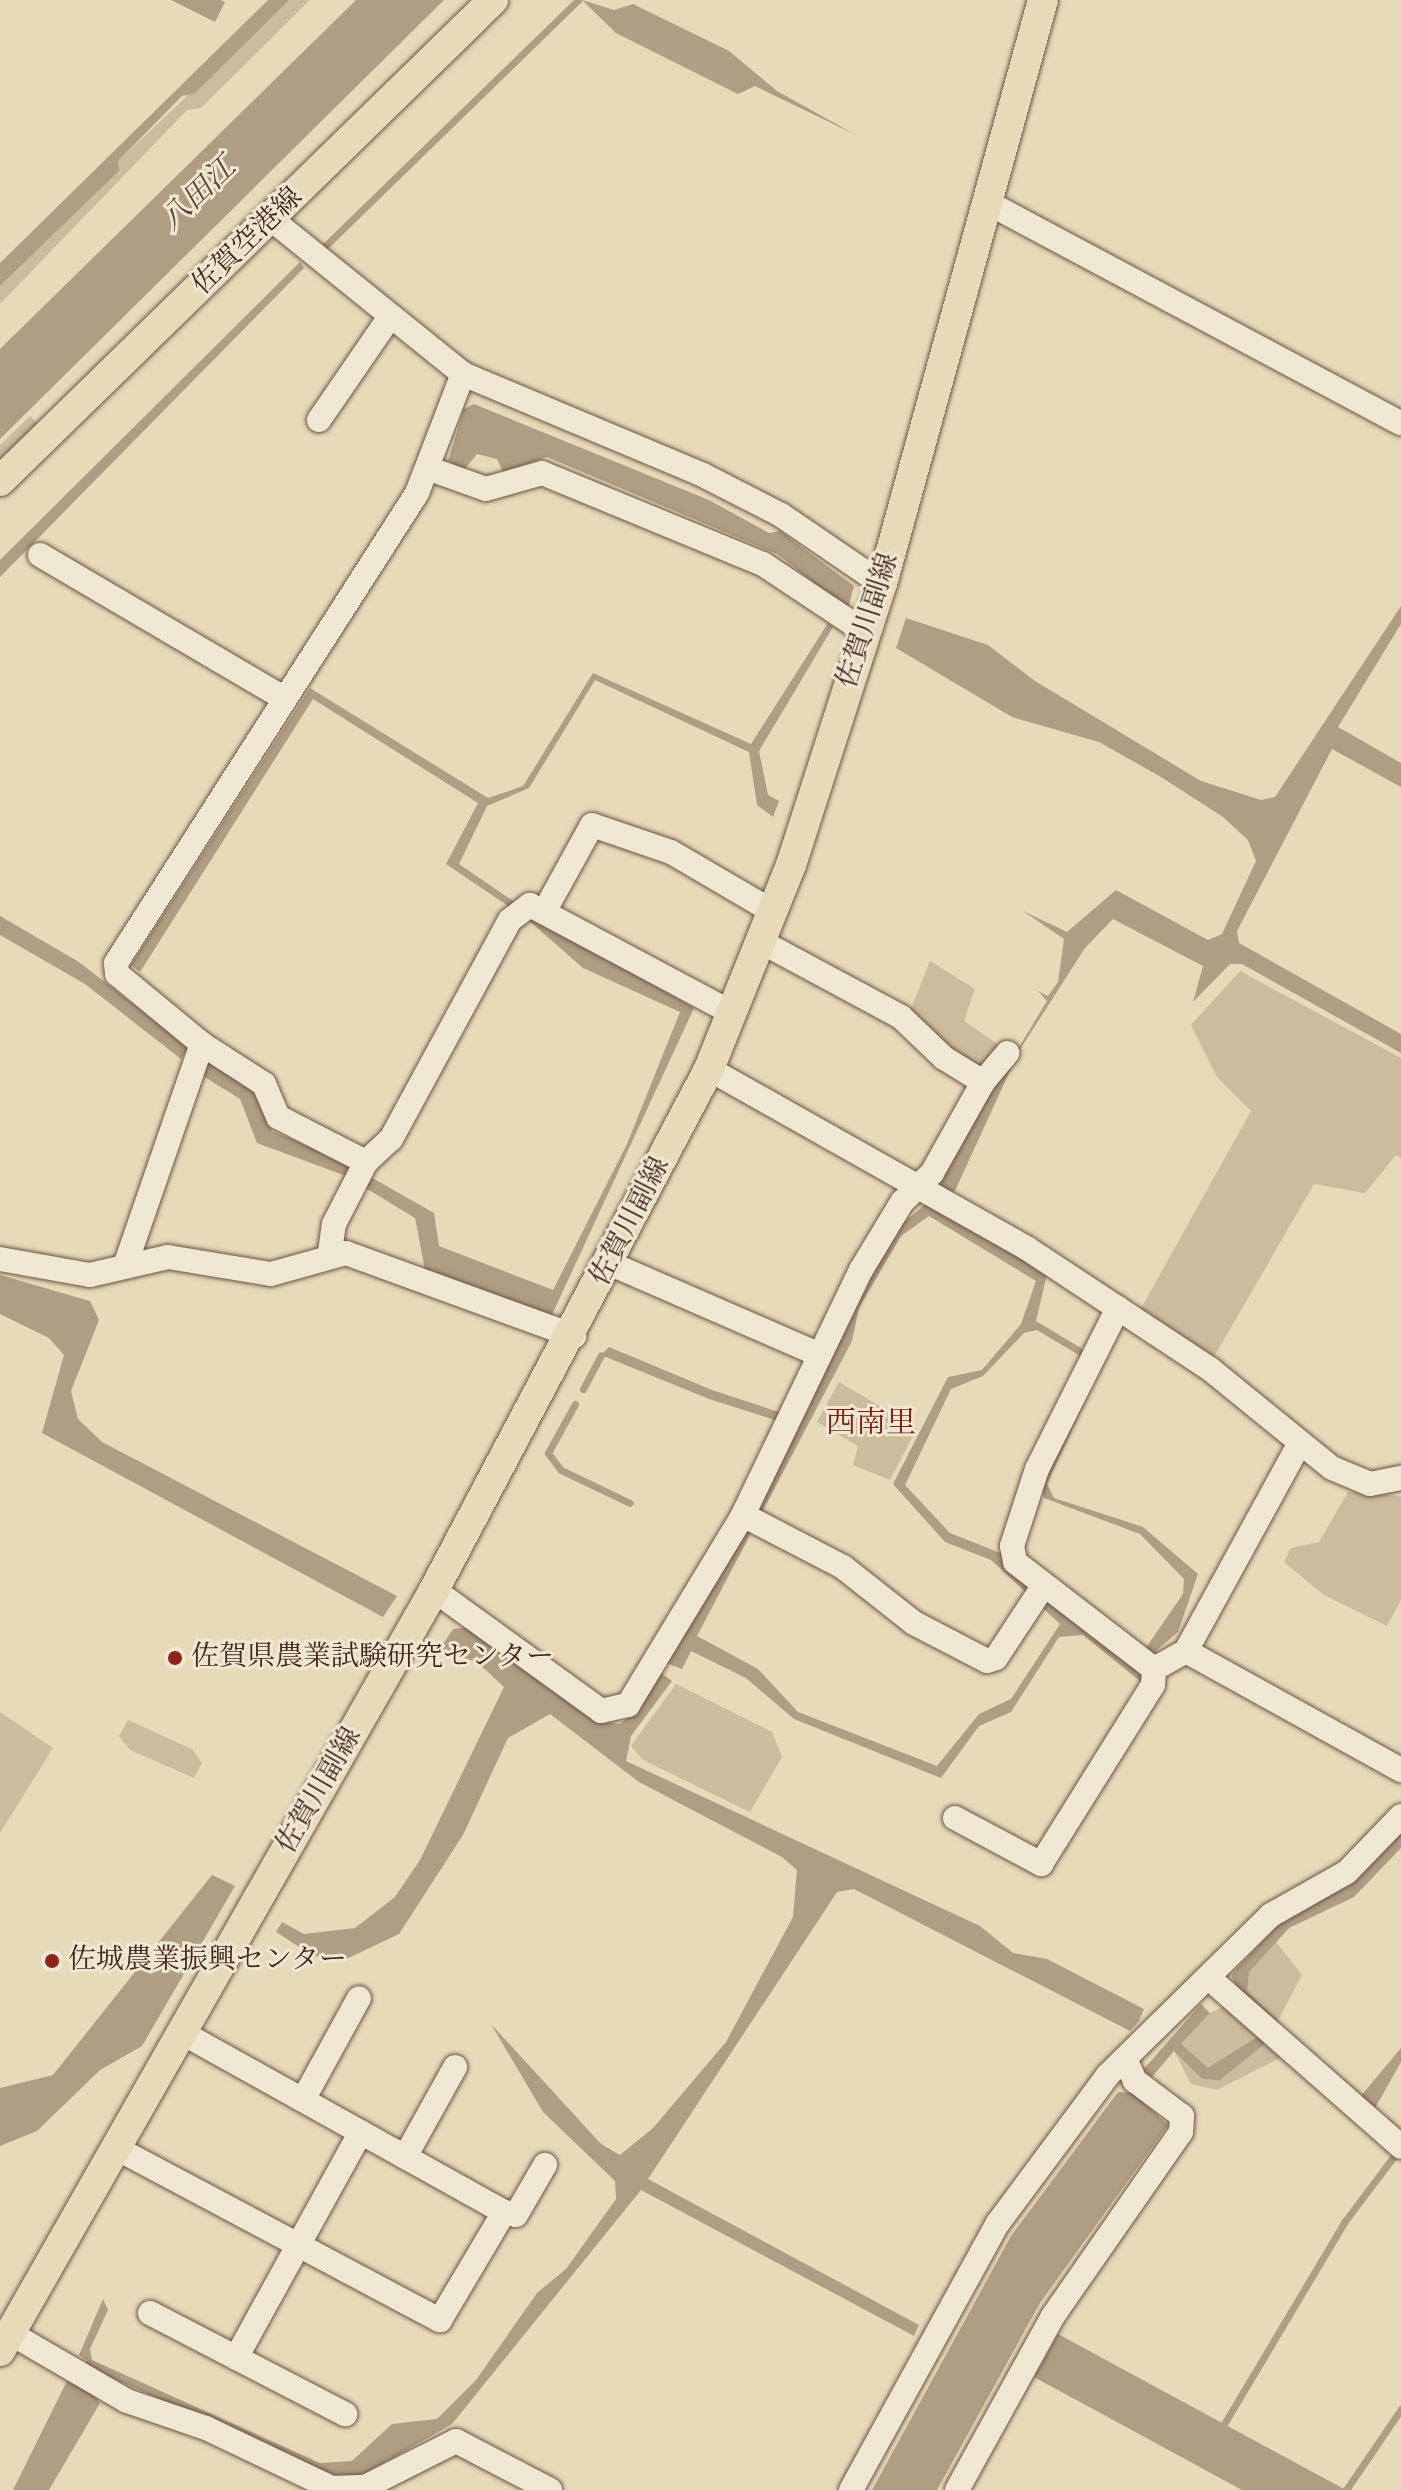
<!DOCTYPE html>
<meta charset="utf-8">
<style>
body{margin:0}
#map{position:relative;width:1401px;height:2490px;overflow:hidden;background:#e6dab9;font-family:"IM FELL English","Noto Serif JP",serif}
div>[style]{position:absolute}
[style*='--x']{left:calc(var(--x)*1px);top:calc(var(--y)*1px);width:calc(var(--w)*1px);rotate:calc(var(--a)*1deg)}
.green>*{inset:0;background:#cbbc9e}
.water>*{inset:0;background:#af9d84}
.stream>*{height:7px;margin:-3.5px;padding:0 3.5px;transform-origin:3.5px;border-radius:3.5px;background:#af9d84}
.roads{filter:drop-shadow(0 0 2px #6d5444) drop-shadow(0 0 2px #6d5444)}
.minor>*{height:24px;margin:-12px;padding:0 12px;transform-origin:12px;border-radius:12px;background:#efe7d2}
.major>*{height:30px;margin:-15px;padding:0 15px;transform-origin:15px;border-radius:15px;background:#e6dab9}
.dots>*{width:22px;height:22px;translate:-50% -50%;box-sizing:border-box;border:4px solid #efe7d2;border-radius:50%}
span{translate:-50% -50%;white-space:nowrap;text-align:center;line-height:1.15;-webkit-text-stroke:6px #efe7d2;paint-order:stroke}
.street-label{font-size:28px;color:#45281d}
.poi-label{font-size:28px;color:#45281d}
.left{translate:0 -50%;text-align:left}
.water-label{font-size:30px;color:#604537;font-style:italic}
.neighbourhood-label{font-size:30px;color:#7a1f14}
</style>
<div id="map">
<div class="green">
<i style="clip-path:polygon(289px 0,310px 0,201px 108px,187px 110px,0 304px,0 286px,119px 171px,118px 161px)"></i>
<i style="clip-path:polygon(30px 416px,40px 426px,0 465px,0 445px)"></i>
<i style="clip-path:polygon(930px 961px,975px 989px,964px 1021px,1002px 1047px,985px 1072px,950px 1053px,909px 1014px)"></i>
<i style="clip-path:polygon(1240px 971px,1401px 1058px,1401px 1158px,1396px 1155px,1365px 1193px,1314px 1184px,1214px 1357px,1139px 1312px,1251px 1111px,1217px 1077px,1191px 1025px)"></i>
<i style="clip-path:polygon(839px 1382px,917px 1428px,890px 1480px,853px 1465px,858px 1446px,817px 1422px)"></i>
<i style="clip-path:polygon(1348px 1492px,1401px 1496px,1401px 1600px,1387px 1626px,1324px 1595px,1284px 1562px,1291px 1548px,1319px 1542px)"></i>
<i style="clip-path:polygon(676px 1684px,772px 1732px,782px 1757px,750px 1812px,643px 1760px,631px 1746px)"></i>
<i style="clip-path:polygon(0 1712px,53px 1748px,0 1833px)"></i>
<i style="clip-path:polygon(128px 1720px,192px 1749px,202px 1763px,194px 1778px,130px 1750px,119px 1736px)"></i>
<i style="clip-path:polygon(1276px 1942px,1302px 1975px,1266px 2043px,1280px 2058px,1217px 2090px,1191px 2084px,1174px 2051px,1210px 2013px,1242px 1998px,1248px 1972px)"></i>
</div>
<div class="water">
<i style="clip-path:polygon(171px 0,220px 0,225px 2px,215px 22px)"></i>
<i style="clip-path:polygon(268px 0,289px 0,194px 94px,182px 96px,118px 161px,119px 171px,0 286px,0 263px)"></i>
<i style="clip-path:polygon(356px 0,444px 0,0 439px,0 349px)"></i>
<i style="clip-path:polygon(582px 0,614px 10px,633px 4px,729px 51px,777px 91px,856px 135px,755px 86px,738px 94px,616px 33px)"></i>
<i style="clip-path:polygon(300px 262px,304px 268px,0 577px,0 560px)"></i>
<i style="clip-path:polygon(474px 404px,709px 500px,769px 533px,780px 531px,854px 586px,848px 609px,777px 554px,547px 457px,503px 472px,497px 459px,477px 454px,464px 470px,448px 461px,464px 409px)"></i>
<i style="clip-path:polygon(1401px 606px,1401px 624px,1338px 727px,1401px 763px,1401px 787px,1332px 749px,1237px 931px,1239px 943px,1401px 1034px,1401px 1053px,1242px 964px,1230px 964px,1193px 1002px,1203px 966px,1113px 919px,1085px 948px,1019px 1051px,954px 1193px,942px 1186px,937px 1182px,1047px 1001px,1038px 991px,1048px 996px,1058px 982px,1064px 939px,1023px 911px,1067px 932px,1116px 890px,1208px 940px,1222px 934px,1256px 861px,1248px 840px,1223px 817px,1161px 777px,1099px 742px,1012px 717px,896px 648px,906px 618px,988px 645px,1035px 681px,1201px 781px,1261px 800px,1275px 797px)"></i>
<i style="clip-path:polygon(828px 623px,833px 627px,759px 751px,768px 795px,779px 801px,773px 817px,757px 805px,749px 752px,595px 680px,529px 788px,487px 806px,459px 864px,516px 903px,511px 908px,446px 864px,478px 803px,313px 699px,140px 972px,131px 965px,310px 688px,488px 798px,523px 786px,593px 673px,751px 744px)"></i>
<i style="clip-path:polygon(532px 915px,694px 1008px,550px 1319px,426px 1275px,415px 1218px,346px 1176px,257px 1143px,240px 1099px,203px 1076px,209px 1062px,253px 1090px,272px 1131px,337px 1158px,434px 1213px,439px 1246px,553px 1290px,627px 1144px,680px 1012px,583px 968px,527px 919px)"></i>
<i style="clip-path:polygon(0 916px,79px 962px,188px 1047px,181px 1059px,85px 984px,0 935px)"></i>
<i style="clip-path:polygon(evenodd,928px 1202px,1047px 1274px,1036px 1321px,1086px 1351px,1082px 1357px,1037px 1330px,1024px 1333px,983px 1376px,951px 1389px,905px 1485px,950px 1533px,1003px 1554px,1146px 1674px,1140px 1681px,1083px 1635px,1059px 1637px,1011px 1712px,979px 1726px,941px 1778px,794px 1719px,746px 1678px,691px 1651px,682px 1669px,666px 1663px,852px 1306px,896px 1229px,928px 1202px,929px 1216px,1036px 1281px,1021px 1324px,982px 1370px,948px 1377px,893px 1484px,945px 1542px,991px 1560px,1060px 1624px,1011px 1699px,979px 1714px,937px 1766px,798px 1712px,758px 1669px,697px 1636px,852px 1341px,859px 1308px,901px 1236px,929px 1216px)"></i>
<i style="clip-path:polygon(0 1275px,90px 1301px,99px 1320px,71px 1391px,78px 1419px,102px 1442px,397px 1596px,383px 1617px,42px 1433px,64px 1355px,49px 1338px,0 1314px)"></i>
<i style="clip-path:polygon(609px 1347px,712px 1390px,782px 1413px,778px 1421px,709px 1399px,601px 1355px)"></i>
<i style="clip-path:polygon(1103px 1363px,1047px 1484px,1054px 1498px,1143px 1527px,1198px 1574px,1178px 1632px,1150px 1656px,1143px 1652px,1183px 1594px,1184px 1579px,1140px 1534px,1044px 1498px,1041px 1484px)"></i>
<i style="clip-path:polygon(470px 1627px,599px 1721px,619px 1724px,636px 1712px,660px 1672px,672px 1681px,631px 1736px,626px 1761px,980px 1926px,1013px 1953px,1047px 1959px,1144px 2009px,1139px 2021px,1130px 2031px,854px 1889px,837px 1892px,648px 2179px,919px 2325px,914px 2336px,641px 2190px,452px 2424px,361px 2476px,334px 2475px,107px 2376px,95px 2397px,100px 2403px,49px 2490px,13px 2490px,67px 2381px,73px 2384px,87px 2361px,79px 2355px,103px 2299px,108px 2310px,90px 2349px,92px 2360px,320px 2463px,352px 2461px,392px 2424px,437px 2419px,476px 2380px,537px 2293px,566px 2269px,616px 2199px,615px 2181px,543px 2112px,491px 2024px,601px 2144px,620px 2155px,653px 2128px,726px 2042px,793px 1917px,797px 1870px,782px 1857px,639px 1782px,550px 1714px,508px 1738px,463px 1835px,399px 1934px,342px 1961px,312px 1955px,276px 1932px,282px 1922px,304px 1934px,355px 1928px,395px 1897px,420px 1860px,504px 1687px,477px 1662px,439px 1650px,453px 1629px)"></i>
<i style="clip-path:polygon(1401px 1831px,1401px 1848px,1354px 1897px,1289px 1928px,1249px 1972px,1247px 1991px,1279px 2022px,1274px 2030px,1242px 1998px,1231px 1975px,1283px 1920px,1350px 1885px)"></i>
<i style="clip-path:polygon(212px 1875px,235px 1886px,142px 2046px,100px 2070px,37px 2131px,0 2146px,0 2088px,53px 2075px)"></i>
<i style="clip-path:polygon(1201px 2004px,1210px 2013px,1181px 2044px,1208px 2068px,1259px 2036px,1266px 2043px,1220px 2080px,1202px 2079px,1174px 2051px,1152px 2077px,1142px 2071px)"></i>
<i style="clip-path:polygon(1401px 2048px,1401px 2062px,1374px 2110px,1360px 2097px)"></i>
<i style="clip-path:polygon(1118px 2092px,1133px 2093px,1168px 2125px,1040px 2303px,937px 2490px,872px 2490px,1011px 2236px)"></i>
<i style="clip-path:polygon(1058px 2334px,1224px 2424px,1346px 2490px,1242px 2490px,1034px 2377px)"></i>
</div>
<div class="stream">
<i style="--x:322;--y:249;--w:357;--a:-44.2"></i>
<i style="--x:583;--y:1389;--w:38;--a:-62"></i>
<i style="--x:575;--y:1404;--w:56;--a:118.9"></i>
<i style="--x:548;--y:1453;--w:21;--a:53"></i>
<i style="--x:561;--y:1470;--w:76;--a:25.6"></i>
<i style="--x:1224;--y:2424;--w:236;--a:-59.2"></i>
<i style="--x:1345;--y:2221;--w:81;--a:-53"></i>
<i style="--x:1346;--y:2490;--w:98;--a:-55.8"></i>
</div>
<div class="roads">
<div class="minor">
<i style="--x:992;--y:205;--w:463;--a:28.1"></i>
<i style="--x:271;--y:219;--w:247;--a:38.9"></i>
<i style="--x:463;--y:374;--w:260;--a:22.8"></i>
<i style="--x:703;--y:475;--w:88;--a:27.1"></i>
<i style="--x:781;--y:515;--w:122;--a:34.3"></i>
<i style="--x:319;--y:420;--w:124;--a:-55.5"></i>
<i style="--x:430;--y:469;--w:59;--a:19.7"></i>
<i style="--x:486;--y:489;--w:58;--a:-15.9"></i>
<i style="--x:542;--y:473;--w:239;--a:22.4"></i>
<i style="--x:763;--y:564;--w:125;--a:33.6"></i>
<i style="--x:40;--y:555;--w:284;--a:30.4"></i>
<i style="--x:544;--y:912;--w:99;--a:-61.1"></i>
<i style="--x:592;--y:825;--w:83;--a:18.9"></i>
<i style="--x:671;--y:852;--w:117;--a:30.3"></i>
<i style="--x:202;--y:1044;--w:74;--a:32.8"></i>
<i style="--x:264;--y:1084;--w:36;--a:67"></i>
<i style="--x:278;--y:1117;--w:99;--a:27.1"></i>
<i style="--x:366;--y:1162;--w:34;--a:-43"></i>
<i style="--x:391;--y:1139;--w:249;--a:-61.5"></i>
<i style="--x:510;--y:920;--w:25;--a:-37"></i>
<i style="--x:530;--y:905;--w:229;--a:28.1"></i>
<i style="--x:709;--y:1069;--w:366;--a:29.4"></i>
<i style="--x:1028;--y:1249;--w:218;--a:33.4"></i>
<i style="--x:1210;--y:1369;--w:157;--a:39.1"></i>
<i style="--x:1332;--y:1468;--w:41;--a:22.8"></i>
<i style="--x:1370;--y:1484;--w:32;--a:-11"></i>
<i style="--x:983;--y:1082;--w:38;--a:-50"></i>
<i style="--x:330;--y:1252;--w:28;--a:-82"></i>
<i style="--x:334;--y:1224;--w:70;--a:-62.7"></i>
<i style="--x:0;--y:1259;--w:91;--a:10.1"></i>
<i style="--x:90;--y:1275;--w:80;--a:-13"></i>
<i style="--x:168;--y:1257;--w:104;--a:9.4"></i>
<i style="--x:271;--y:1274;--w:78;--a:-15.6"></i>
<i style="--x:346;--y:1253;--w:243;--a:20"></i>
<i style="--x:611;--y:1264;--w:223;--a:23.5"></i>
<i style="--x:125;--y:1266;--w:235;--a:-70.9"></i>
<i style="--x:202;--y:1044;--w:110;--a:-140.5"></i>
<i style="--x:117;--y:974;--w:11;--a:-95"></i>
<i style="--x:116;--y:963;--w:558;--a:-57.36"></i>
<i style="--x:417;--y:493;--w:128;--a:-68.9"></i>
<i style="--x:1118;--y:1308;--w:180;--a:116.7"></i>
<i style="--x:1037;--y:1469;--w:81;--a:108"></i>
<i style="--x:1012;--y:1546;--w:16;--a:79"></i>
<i style="--x:1015;--y:1562;--w:175;--a:37.6"></i>
<i style="--x:1154;--y:1669;--w:37;--a:-29"></i>
<i style="--x:1186;--y:1651;--w:246;--a:29"></i>
<i style="--x:743;--y:1515;--w:113;--a:27.5"></i>
<i style="--x:843;--y:1567;--w:90;--a:38.3"></i>
<i style="--x:914;--y:1623;--w:82;--a:27.5"></i>
<i style="--x:987;--y:1661;--w:9;--a:-18"></i>
<i style="--x:996;--y:1658;--w:84;--a:-56.7"></i>
<i style="--x:434;--y:1590;--w:206;--a:35.9"></i>
<i style="--x:601;--y:1711;--w:28;--a:-13"></i>
<i style="--x:628;--y:1705;--w:222;--a:-58.8"></i>
<i style="--x:743;--y:1515;--w:272;--a:-64.3"></i>
<i style="--x:861;--y:1270;--w:79;--a:-58.9"></i>
<i style="--x:902;--y:1202;--w:42;--a:-44"></i>
<i style="--x:932;--y:1173;--w:104;--a:-60.7"></i>
<i style="--x:983;--y:1082;--w:46;--a:-148.4"></i>
<i style="--x:944;--y:1058;--w:59;--a:-136.4"></i>
<i style="--x:901;--y:1017;--w:160;--a:-151.7"></i>
<i style="--x:1186;--y:1651;--w:237;--a:-61.3"></i>
<i style="--x:955;--y:1818;--w:98;--a:28.1"></i>
<i style="--x:1041;--y:1864;--w:211;--a:-58"></i>
<i style="--x:1153;--y:1685;--w:16;--a:-86"></i>
<i style="--x:1210;--y:1979;--w:254;--a:41.3"></i>
<i style="--x:303;--y:2100;--w:116;--a:-61.2"></i>
<i style="--x:116;--y:2148;--w:367;--a:28"></i>
<i style="--x:440;--y:2320;--w:126;--a:-59.3"></i>
<i style="--x:504;--y:2212;--w:368;--a:-150.9"></i>
<i style="--x:405;--y:2157;--w:103;--a:-60.9"></i>
<i style="--x:504;--y:2212;--w:12;--a:14"></i>
<i style="--x:516;--y:2215;--w:58;--a:-59.9"></i>
<i style="--x:150;--y:2313;--w:220;--a:27.4"></i>
<i style="--x:10;--y:2333;--w:135;--a:30.2"></i>
<i style="--x:127;--y:2401;--w:83;--a:18.9"></i>
<i style="--x:206;--y:2428;--w:140;--a:25.5"></i>
<i style="--x:332;--y:2488;--w:33;--a:-2"></i>
<i style="--x:365;--y:2487;--w:102;--a:-26.8"></i>
<i style="--x:456;--y:2441;--w:106;--a:27.5"></i>
<i style="--x:236;--y:2358;--w:258;--a:-61.1"></i>
<i style="--x:851;--y:2490;--w:305;--a:-61.2"></i>
<i style="--x:998;--y:2223;--w:184;--a:-53.4"></i>
<i style="--x:1108;--y:2075;--w:228;--a:-44.5"></i>
<i style="--x:1271;--y:1915;--w:87;--a:-29.5"></i>
<i style="--x:1347;--y:1872;--w:78;--a:-46"></i>
<i style="--x:957;--y:2490;--w:199;--a:-61.1"></i>
<i style="--x:1053;--y:2316;--w:224;--a:-55.2"></i>
<i style="--x:1181;--y:2132;--w:16;--a:-86"></i>
<i style="--x:1182;--y:2116;--w:59;--a:-143.3"></i>
<i style="--x:1135;--y:2081;--w:22;--a:-114"></i>
</div>
<div class="major">
<i style="--x:0;--y:481;--w:689;--a:-44.29"></i>
<i style="--x:0;--y:2351;--w:876;--a:-60.3"></i>
<i style="--x:434;--y:1590;--w:589;--a:-62.17"></i>
<i style="--x:709;--y:1069;--w:220;--a:-68.1"></i>
<i style="--x:791;--y:865;--w:295;--a:-72.1"></i>
<i style="--x:882;--y:584;--w:606;--a:-74.59"></i>
</div>
</div>
<div class="dots">
<i style="left:175px;top:1658px;background:#8f2418"></i>
<i style="left:52px;top:1961px;background:#8f2418"></i>
</div>
<div class="street-label">
<span style="left:248px;top:242px;rotate:-44deg">佐賀空港線</span>
<span style="left:869px;top:621px;rotate:-72deg">佐賀川副線</span>
<span style="left:631px;top:1222px;rotate:-63deg">佐賀川副線</span>
<span style="left:320px;top:1791px;rotate:-60deg">佐賀川副線</span>
</div>
<div class="poi-label">
<span class="left" style="left:191px;top:1658px">佐賀県農業試験研究センター</span>
<span class="left" style="left:68px;top:1961px">佐城農業振興センター</span>
</div>
<div class="water-label">
<span style="left:199px;top:195px;rotate:-44deg">八田江</span>
</div>
<div class="neighbourhood-label">
<span style="left:871px;top:1424px">西南里</span>
</div>
</div>
